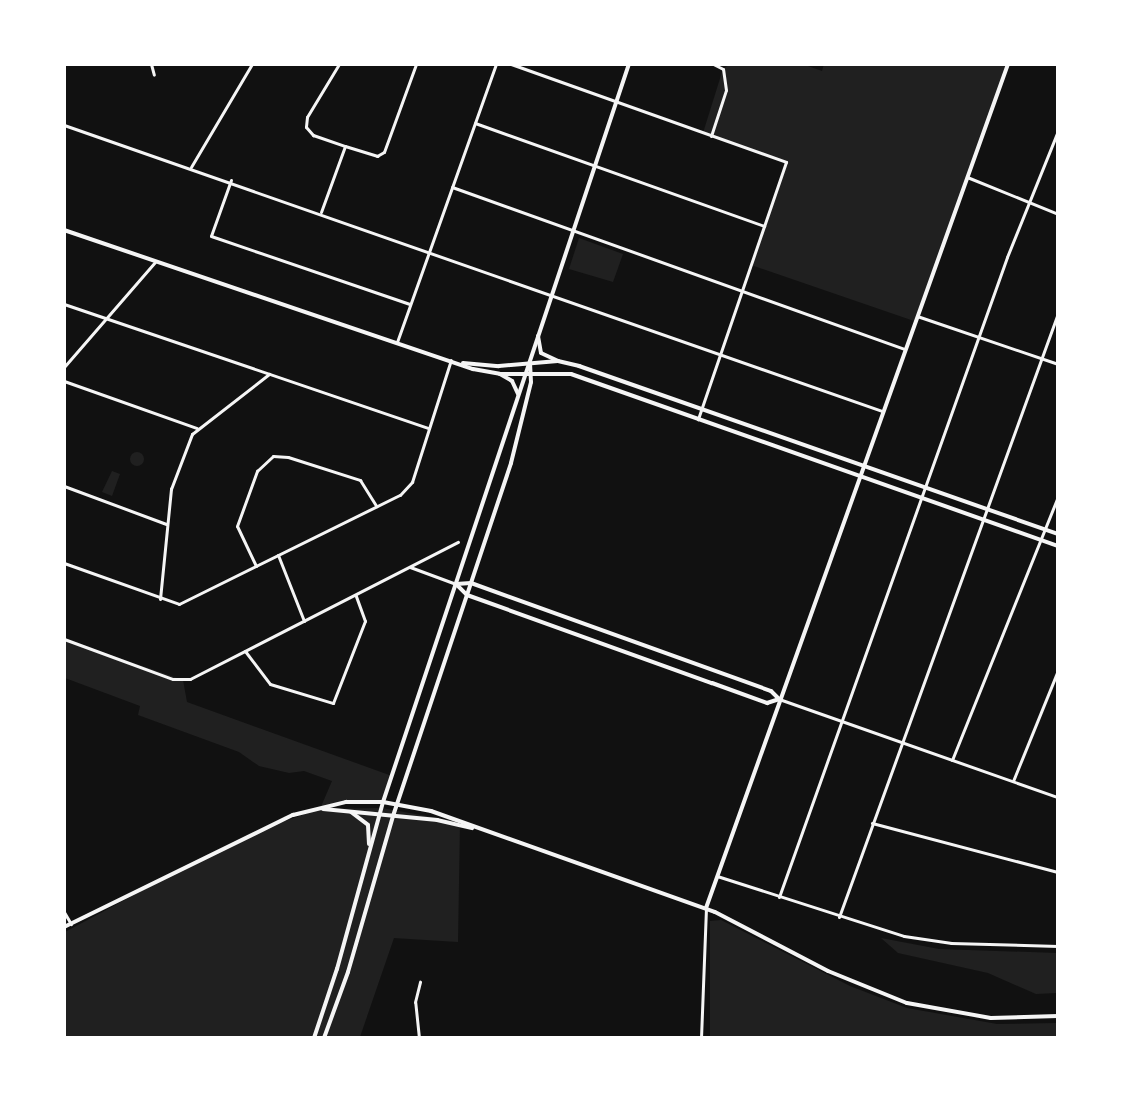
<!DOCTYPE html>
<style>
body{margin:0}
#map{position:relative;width:1122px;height:1102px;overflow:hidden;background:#111;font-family:Helvetica,sans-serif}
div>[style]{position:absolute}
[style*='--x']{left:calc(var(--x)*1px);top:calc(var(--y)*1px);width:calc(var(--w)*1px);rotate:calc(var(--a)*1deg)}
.green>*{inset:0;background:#202020}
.round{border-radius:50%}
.minor>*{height:3px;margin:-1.5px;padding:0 1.5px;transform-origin:1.5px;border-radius:1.5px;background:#f5f5f5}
.tertiary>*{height:4px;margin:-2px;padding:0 2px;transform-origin:2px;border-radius:2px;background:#f5f5f5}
.secondary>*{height:4px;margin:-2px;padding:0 2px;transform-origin:2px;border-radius:2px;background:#f5f5f5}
span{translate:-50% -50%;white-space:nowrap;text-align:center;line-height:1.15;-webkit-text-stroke:5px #fff;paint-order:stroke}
.frame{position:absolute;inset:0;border:66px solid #fff;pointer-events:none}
</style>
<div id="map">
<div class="green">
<i style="clip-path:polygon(824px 64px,1008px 65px,914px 321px,751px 265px,786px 162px,703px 133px,723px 69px,729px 65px,805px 65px,822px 71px)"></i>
<i style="clip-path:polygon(579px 238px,623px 254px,613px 282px,569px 269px)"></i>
<i class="round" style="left:130px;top:452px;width:14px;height:14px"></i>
<i style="clip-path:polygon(112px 471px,120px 474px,112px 496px,102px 492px)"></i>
<i style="clip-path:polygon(64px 639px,183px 680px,187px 702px,392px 776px,383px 802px,357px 801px,323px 809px,382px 808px,460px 822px,458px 942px,394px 938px,360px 1037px,65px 1037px,65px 932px,250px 833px,320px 809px,332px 781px,304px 771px,289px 773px,259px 766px,239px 752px,138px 715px,140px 706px,65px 678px)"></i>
<i style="clip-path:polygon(721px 920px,850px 986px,907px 1008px,997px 1024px,1057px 1023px,1057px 1037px,710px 1037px,710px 921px)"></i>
<i style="clip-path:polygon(881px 938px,939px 949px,1057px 953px,1057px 993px,1036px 994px,988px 973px,898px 953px)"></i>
</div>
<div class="minor">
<i style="--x:151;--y:64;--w:11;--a:75"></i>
<i style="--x:339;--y:64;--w:62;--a:121.1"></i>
<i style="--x:307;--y:117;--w:10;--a:96"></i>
<i style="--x:306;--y:127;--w:11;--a:49"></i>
<i style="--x:313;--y:135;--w:34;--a:19"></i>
<i style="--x:511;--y:64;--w:292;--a:19.6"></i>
<i style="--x:786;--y:162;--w:272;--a:108.9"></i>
<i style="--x:475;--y:123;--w:307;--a:19.6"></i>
<i style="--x:64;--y:125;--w:867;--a:19.27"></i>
<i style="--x:711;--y:136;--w:48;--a:-71.9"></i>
<i style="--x:726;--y:90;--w:21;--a:-98"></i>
<i style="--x:723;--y:69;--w:11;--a:-153"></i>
<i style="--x:191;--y:167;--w:120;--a:-59.4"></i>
<i style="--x:967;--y:177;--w:98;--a:22.1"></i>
<i style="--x:231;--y:180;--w:59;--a:109.7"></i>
<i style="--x:211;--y:236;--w:210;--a:18.9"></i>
<i style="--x:452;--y:187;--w:481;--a:19.7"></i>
<i style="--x:321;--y:212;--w:70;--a:-70"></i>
<i style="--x:345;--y:146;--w:34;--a:17"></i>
<i style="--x:377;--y:156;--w:8;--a:-30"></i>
<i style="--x:384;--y:152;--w:94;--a:-70"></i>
<i style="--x:64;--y:304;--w:385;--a:18.8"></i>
<i style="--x:917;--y:316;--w:149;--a:18.8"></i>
<i style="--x:397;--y:342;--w:295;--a:-70.4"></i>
<i style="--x:64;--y:367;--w:139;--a:-49.1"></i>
<i style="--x:64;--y:381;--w:141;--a:19.5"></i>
<i style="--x:64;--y:486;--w:109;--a:20.4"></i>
<i style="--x:278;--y:555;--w:71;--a:68.5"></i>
<i style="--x:64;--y:563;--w:122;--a:19.6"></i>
<i style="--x:179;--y:604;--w:246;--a:-26.3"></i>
<i style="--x:400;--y:495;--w:18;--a:-47"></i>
<i style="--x:412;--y:482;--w:128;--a:-72.3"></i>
<i style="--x:256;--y:566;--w:44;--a:-115.4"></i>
<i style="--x:237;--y:526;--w:59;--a:-70"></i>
<i style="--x:257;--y:471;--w:22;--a:-43"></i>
<i style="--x:273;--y:456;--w:15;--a:4"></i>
<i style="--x:288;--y:457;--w:76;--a:17.7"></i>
<i style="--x:360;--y:480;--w:31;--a:58"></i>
<i style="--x:410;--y:567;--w:49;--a:20.3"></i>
<i style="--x:160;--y:599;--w:111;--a:-84.3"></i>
<i style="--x:171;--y:489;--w:59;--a:-69.1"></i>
<i style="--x:192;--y:434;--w:98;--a:-37.9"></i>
<i style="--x:64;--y:639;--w:116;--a:20.2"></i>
<i style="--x:173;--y:679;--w:17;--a:0"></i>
<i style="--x:190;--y:679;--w:301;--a:-27.1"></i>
<i style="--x:245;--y:651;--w:41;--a:52.9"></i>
<i style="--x:270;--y:684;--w:66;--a:16.8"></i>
<i style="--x:333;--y:703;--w:88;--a:-68.7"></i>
<i style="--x:365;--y:621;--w:27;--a:-110"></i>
<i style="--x:779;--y:699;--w:296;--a:19.4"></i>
<i style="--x:952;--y:760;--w:284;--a:-68.1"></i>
<i style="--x:1013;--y:781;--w:120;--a:-67.9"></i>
<i style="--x:872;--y:823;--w:192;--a:14.8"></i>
<i style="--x:717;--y:876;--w:196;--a:17.8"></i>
<i style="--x:904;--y:936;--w:48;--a:8.5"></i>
<i style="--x:951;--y:943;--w:107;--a:1.6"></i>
<i style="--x:779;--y:897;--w:679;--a:-70.39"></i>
<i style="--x:1007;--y:257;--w:136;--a:-68"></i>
<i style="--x:64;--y:912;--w:14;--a:60"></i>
<i style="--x:839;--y:917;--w:642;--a:-70.07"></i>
<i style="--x:419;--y:1038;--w:36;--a:-96"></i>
<i style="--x:415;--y:1002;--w:21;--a:-76"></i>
<i style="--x:701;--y:1038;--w:130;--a:-87.8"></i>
</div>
<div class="tertiary">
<i style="--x:64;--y:230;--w:432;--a:18.8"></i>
<i style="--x:473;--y:369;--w:27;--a:10"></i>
<i style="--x:500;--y:374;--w:71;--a:0"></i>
<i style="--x:571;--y:374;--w:516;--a:19.45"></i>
<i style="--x:463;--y:363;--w:36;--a:5"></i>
<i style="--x:499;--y:366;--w:59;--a:-4.8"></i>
<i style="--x:558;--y:361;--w:22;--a:13"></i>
<i style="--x:579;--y:366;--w:508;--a:19.33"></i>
<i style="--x:456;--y:584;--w:16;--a:45"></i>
<i style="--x:467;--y:595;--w:260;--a:19.8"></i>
<i style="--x:712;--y:683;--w:59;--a:20"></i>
<i style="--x:767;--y:703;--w:13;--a:-18"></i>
<i style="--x:456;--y:584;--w:15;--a:-4"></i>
<i style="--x:471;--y:583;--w:319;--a:19.8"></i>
<i style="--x:771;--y:691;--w:11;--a:45"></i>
<i style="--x:323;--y:809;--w:115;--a:5.5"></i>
<i style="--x:437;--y:820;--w:36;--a:13"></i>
<i style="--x:706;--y:908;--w:896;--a:-70.31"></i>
<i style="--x:64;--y:927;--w:255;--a:-26.1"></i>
<i style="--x:293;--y:815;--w:55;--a:-13.8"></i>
<i style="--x:346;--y:802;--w:37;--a:0"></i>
<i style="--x:383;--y:802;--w:49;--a:10.6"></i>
<i style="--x:431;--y:811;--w:301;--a:19.6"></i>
<i style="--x:715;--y:912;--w:127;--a:27.6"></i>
<i style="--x:828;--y:971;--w:85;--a:22.1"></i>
<i style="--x:907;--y:1003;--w:85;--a:10.1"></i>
<i style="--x:991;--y:1018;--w:67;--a:-1.7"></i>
</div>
<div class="secondary">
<i style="--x:538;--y:336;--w:17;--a:80"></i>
<i style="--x:541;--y:353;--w:19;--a:25"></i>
<i style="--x:500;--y:374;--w:14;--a:30"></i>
<i style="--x:512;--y:381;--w:14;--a:65"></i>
<i style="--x:351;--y:812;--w:21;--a:37"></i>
<i style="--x:368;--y:825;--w:19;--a:87"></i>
<i style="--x:314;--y:1038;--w:73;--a:-71.6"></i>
<i style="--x:337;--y:969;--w:173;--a:-74.6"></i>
<i style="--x:383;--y:802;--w:778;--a:-71.57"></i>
<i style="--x:324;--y:1038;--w:70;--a:-70"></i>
<i style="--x:348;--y:972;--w:162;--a:-73.9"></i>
<i style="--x:393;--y:816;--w:372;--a:-71.5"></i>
<i style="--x:511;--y:463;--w:83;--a:-76.1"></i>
<i style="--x:531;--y:382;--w:19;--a:-93"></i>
</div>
<div class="frame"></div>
</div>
